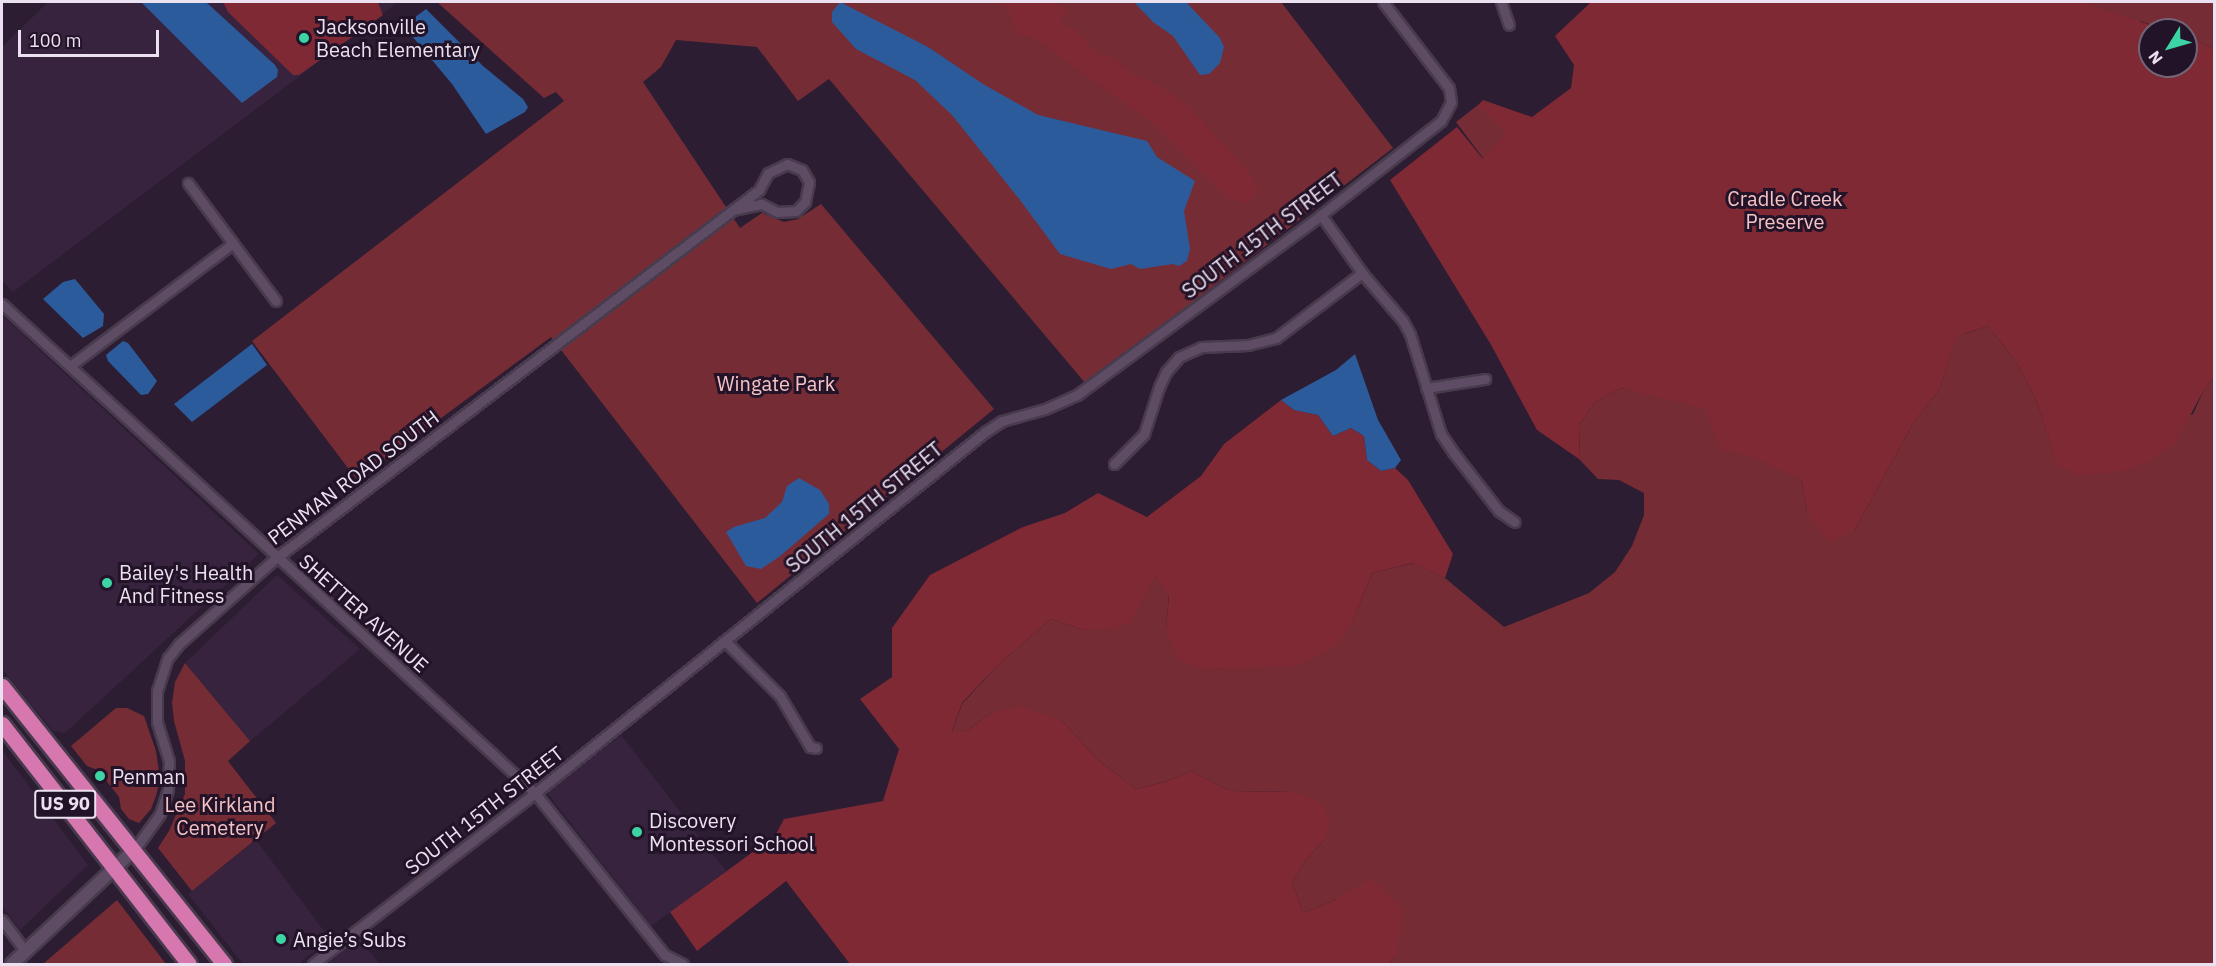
<!DOCTYPE html>
<meta charset="utf-8">
<style>
body{margin:0}
#map{position:relative;width:2216px;height:966px;overflow:hidden;background:#2c1d32;font-family:"IBM Plex Sans",sans-serif}
div>[style]{position:absolute}
[style*='--x']{left:calc(var(--x)*1px);top:calc(var(--y)*1px);width:calc(var(--w)*1px);rotate:calc(var(--a)*1deg)}
.built>*{inset:0;background:#37233e}
.green>*{inset:0;background:#762c34}
.forest>*{inset:0;background:#7e2933}
.water>*{inset:0;background:#2c5b9c}
.roads{filter:drop-shadow(2px 0 #483b4d) drop-shadow(-2px 0 #483b4d) drop-shadow(0 2px #483b4d) drop-shadow(0 -2px #483b4d)}
.minor>*{height:9px;margin:-4.5px;padding:0 4.5px;transform-origin:4.5px;border-radius:4.5px;background:#5d4c64}
.tertiary>*{height:12px;margin:-6px;padding:0 6px;transform-origin:6px;border-radius:6px;background:#5d4c64}
.trunk>*{height:15px;margin:-7.5px;padding:0 7.5px;transform-origin:7.5px;border-radius:7.5px;background:#d677af}
.dots>*{width:16px;height:16px;translate:-50% -50%;box-sizing:border-box;border:3px solid #231328;border-radius:50%}
span{translate:-50% -50%;white-space:nowrap;text-align:center;line-height:1.15;-webkit-text-stroke:6px #231328;paint-order:stroke}
.shield-label span{padding:2px 4px;background:#231328;border:2px solid;border-radius:4px;-webkit-text-stroke-width:0}
.shield-label{font-size:18px;color:#ece1f0;font-weight:700}
.poi-label{font-size:20px;color:#ece1f0}
.left{translate:0 -50%;text-align:left}
.park-label{font-size:20px;color:#f6c3c4}
.street-label{font-size:20px;color:#ece1f0}
.frame{position:absolute;inset:0;border:3px solid #ece1f0;pointer-events:none}
.north{position:absolute;left:2138px;top:18px;width:60px;height:60px;box-sizing:border-box;background:#231328;border:2px solid #736578;border-radius:50%;rotate:233deg;font-size:16px;font-weight:700;line-height:24px;text-align:center;color:#ece1f0}
.north::after{content:'';display:block;margin:auto;width:21px;height:27px;background:#3cd4a4;clip-path:polygon(50% 0,100% 100%,50% 72%,0 100%)}
.scale{position:absolute;left:18px;top:30px;width:141px;height:27px;box-sizing:border-box;border:3px solid #ece1f0;border-top:0;padding-left:8px;font-size:18px;line-height:21px;white-space:nowrap;color:#ece1f0;-webkit-text-stroke:4px #231328;paint-order:stroke}
</style>
<div id="map">
<div class="built">
<i style="clip-path:polygon(48px 2px,398px 2px,13px 292px,2px 281px,2px 47px)"></i>
<i style="clip-path:polygon(2px 315px,259px 554px,65px 733px,53px 731px,2px 669px)"></i>
<i style="clip-path:polygon(277px 575px,360px 649px,250px 741px,185px 663px)"></i>
<i style="clip-path:polygon(621px 735px,726px 871px,651px 926px,547px 793px)"></i>
<i style="clip-path:polygon(2px 750px,88px 865px,20px 930px,2px 906px)"></i>
<i style="clip-path:polygon(256px 840px,330px 939px,298px 964px,243px 964px,188px 894px)"></i>
<i style="clip-path:polygon(359px 938px,380px 964px,327px 964px)"></i>
</div>
<div class="green">
<i style="clip-path:polygon(437px 2px,1281px 2px,1393px 148px,1086px 384px,829px 79px,798px 101px,757px 47px,676px 40px,661px 67px,643px 82px,740px 228px,762px 213px,784px 222px,798px 219px,821px 204px,994px 409px,757px 603px,551px 337px,357px 480px,252px 341px,564px 101px,556px 92px,544px 98px)"></i>
<i style="clip-path:polygon(evenodd,1598px 2px,2214px 2px,2214px 49px,2186px 36px,2186px 30px,2167px 30px,2140px 21px,2150px 66px,1964px 334px,1988px 326px,2017px 363px,2037px 402px,2057px 463px,2193px 414px,2204px 390px,2214px 377px,2214px 964px,1389px 964px,1396px 956px,1337px 899px,1303px 913px,1292px 882px,1305px 861px,1324px 840px,1294px 792px,1231px 791px,1191px 771px,1168px 781px,1136px 789px,1097px 759px,1063px 722px,991px 713px,965px 732px,952px 732px,962px 704px,999px 664px,1051px 619px,1084px 630px,1143px 596px,1155px 577px,1169px 594px,1166px 629px,1210px 669px,1239px 667px,1353px 621px,1372px 573px,1414px 563px,1445px 578px,1504px 627px,1589px 593px,1615px 572px,1632px 546px,1644px 515px,1644px 493px,1619px 480px,1598px 479px,1579px 459px,1580px 424px,1595px 402px,1621px 388px,1661px 396px,1456px 122px,1478px 105px,1538px 125px,1581px 95px,1598px 2px,1955px 341px,1939px 390px,1914px 422px,1854px 531px,1807px 512px,1801px 479px,1955px 341px)"></i>
<i style="clip-path:polygon(185px 663px,250px 741px,228px 761px,276px 823px,192px 891px,158px 848px,169px 831px,185px 794px,185px 761px,174px 721px,172px 703px,175px 682px)"></i>
<i style="clip-path:polygon(116px 708px,127px 708px,144px 716px,156px 751px,160px 779px,156px 796px,151px 809px,139px 823px,129px 819px,121px 809px,119px 797px,98px 770px,87px 766px,71px 746px)"></i>
<i style="clip-path:polygon(117px 900px,166px 964px,43px 964px)"></i>
</div>
<div class="forest">
<i style="clip-path:polygon(223px 2px,378px 2px,383px 15px,299px 75px,293px 75px,228px 12px)"></i>
<i style="clip-path:polygon(998px 2px,1048px 2px,1065px 7px,1068px 12px,1063px 16px,1061px 23px,1075px 30px,1095px 52px,1113px 58px,1133px 74px,1160px 86px,1190px 108px,1248px 171px,1259px 190px,1246px 203px,1229px 199px,1155px 125px,1033px 37px,1018px 35px,1009px 10px)"></i>
<i style="clip-path:polygon(1591px 2px,2089px 2px,2096px 8px,2167px 30px,2150px 30px,2150px 66px,2186px 66px,2186px 36px,2214px 49px,2214px 377px,2204px 390px,2174px 445px,2151px 460px,2127px 470px,2107px 473px,2078px 475px,2057px 464px,2037px 402px,2017px 363px,1988px 326px,1957px 336px,1939px 390px,1914px 422px,1854px 531px,1828px 542px,1807px 512px,1801px 479px,1750px 456px,1721px 449px,1704px 408px,1621px 388px,1595px 402px,1580px 424px,1579px 459px,1537px 430px,1490px 343px,1390px 180px,1457px 127px,1483px 159px,1506px 133px,1478px 105px,1483px 100px,1532px 117px,1571px 88px,1574px 65px,1555px 36px)"></i>
<i style="clip-path:polygon(1281px 400px,1294px 410px,1318px 415px,1333px 436px,1351px 428px,1364px 436px,1367px 460px,1381px 471px,1395px 468px,1408px 480px,1453px 554px,1445px 578px,1413px 563px,1372px 573px,1353px 621px,1334px 648px,1296px 666px,1210px 669px,1179px 661px,1166px 629px,1169px 595px,1155px 577px,1130px 623px,1113px 628px,1084px 630px,1051px 619px,999px 664px,962px 703px,952px 731px,965px 732px,991px 713px,1022px 706px,1063px 722px,1097px 759px,1136px 789px,1168px 781px,1191px 771px,1231px 791px,1294px 792px,1322px 804px,1331px 823px,1324px 840px,1305px 861px,1292px 882px,1303px 913px,1337px 899px,1371px 878px,1403px 909px,1396px 956px,1389px 964px,850px 964px,786px 881px,697px 951px,670px 912px,775px 836px,784px 819px,883px 801px,899px 749px,860px 699px,892px 677px,892px 628px,930px 575px,1023px 527px,1065px 513px,1098px 493px,1147px 517px,1201px 476px,1224px 444px)"></i>
</div>
<div class="water">
<i style="clip-path:polygon(141px 2px,206px 2px,275px 65px,278px 70px,277px 77px,242px 103px)"></i>
<i style="clip-path:polygon(840px 2px,928px 47px,983px 84px,1038px 115px,1147px 141px,1157px 157px,1195px 181px,1184px 211px,1190px 249px,1187px 261px,1179px 266px,1173px 264px,1140px 269px,1131px 264px,1111px 269px,1060px 254px,1020px 200px,952px 115px,915px 80px,856px 49px,832px 22px,832px 12px)"></i>
<i style="clip-path:polygon(1134px 2px,1186px 2px,1220px 38px,1224px 47px,1220px 63px,1209px 74px,1200px 75px,1173px 36px,1153px 22px)"></i>
<i style="clip-path:polygon(426px 9px,483px 66px,523px 99px,528px 107px,525px 112px,486px 134px,452px 84px,407px 30px,406px 24px)"></i>
<i style="clip-path:polygon(75px 279px,104px 314px,103px 326px,83px 338px,43px 299px,63px 282px)"></i>
<i style="clip-path:polygon(123px 341px,128px 343px,157px 381px,148px 394px,141px 395px,108px 361px,106px 355px)"></i>
<i style="clip-path:polygon(252px 344px,267px 365px,192px 422px,174px 404px)"></i>
<i style="clip-path:polygon(1355px 354px,1378px 420px,1401px 460px,1395px 468px,1381px 471px,1367px 460px,1364px 436px,1351px 428px,1333px 436px,1318px 415px,1294px 410px,1281px 400px,1336px 370px)"></i>
<i style="clip-path:polygon(799px 478px,820px 490px,829px 504px,829px 514px,779px 557px,761px 569px,746px 566px,726px 532px,734px 527px,765px 518px,782px 502px,787px 486px)"></i>
</div>
<div class="roads">
<div class="minor">
<i style="--x:1501;--y:2;--w:24;--a:71"></i>
<i style="--x:188;--y:183;--w:147;--a:53.3"></i>
<i style="--x:1321;--y:215;--w:71;--a:54.7"></i>
<i style="--x:1362;--y:273;--w:63;--a:49.5"></i>
<i style="--x:1403;--y:321;--w:15;--a:62"></i>
<i style="--x:1410;--y:334;--w:105;--a:72.8"></i>
<i style="--x:1441;--y:434;--w:22;--a:56"></i>
<i style="--x:1453;--y:452;--w:75;--a:52.1"></i>
<i style="--x:1499;--y:511;--w:19;--a:35"></i>
<i style="--x:2;--y:304;--w:723;--a:42.53"></i>
<i style="--x:535;--y:793;--w:208;--a:51.3"></i>
<i style="--x:665;--y:955;--w:20;--a:27"></i>
<i style="--x:70;--y:366;--w:204;--a:-37"></i>
<i style="--x:1426;--y:388;--w:60;--a:-8.7"></i>
<i style="--x:1114;--y:464;--w:42;--a:-45"></i>
<i style="--x:1144;--y:434;--w:49;--a:-72.3"></i>
<i style="--x:1159;--y:387;--w:17;--a:-65"></i>
<i style="--x:1166;--y:372;--w:20;--a:-49"></i>
<i style="--x:1179;--y:357;--w:24;--a:-24"></i>
<i style="--x:1201;--y:347;--w:47;--a:-2.4"></i>
<i style="--x:1248;--y:345;--w:29;--a:-14"></i>
<i style="--x:1276;--y:338;--w:108;--a:-37.1"></i>
<i style="--x:726;--y:642;--w:76;--a:45"></i>
<i style="--x:780;--y:696;--w:59;--a:59.5"></i>
<i style="--x:810;--y:747;--w:6;--a:9"></i>
<i style="--x:134;--y:850;--w:44;--a:-54.2"></i>
<i style="--x:160;--y:814;--w:25;--a:-72"></i>
<i style="--x:168;--y:790;--w:29;--a:-88"></i>
<i style="--x:169;--y:761;--w:41;--a:-107.1"></i>
<i style="--x:157;--y:722;--w:31;--a:-90"></i>
<i style="--x:157;--y:691;--w:35;--a:-72"></i>
<i style="--x:168;--y:658;--w:18;--a:-52"></i>
<i style="--x:179;--y:644;--w:130;--a:-41.6"></i>
<i style="--x:276;--y:558;--w:607;--a:-37.3"></i>
<i style="--x:759;--y:190;--w:19;--a:-62"></i>
<i style="--x:768;--y:173;--w:21;--a:-25"></i>
<i style="--x:787;--y:164;--w:16;--a:22"></i>
<i style="--x:802;--y:170;--w:14;--a:60"></i>
<i style="--x:809;--y:182;--w:20;--a:101"></i>
<i style="--x:805;--y:202;--w:13;--a:135"></i>
<i style="--x:796;--y:211;--w:19;--a:177"></i>
<i style="--x:777;--y:212;--w:18;--a:-153"></i>
<i style="--x:761;--y:204;--w:29;--a:168"></i>
<i style="--x:2;--y:920;--w:40;--a:53"></i>
<i style="--x:313;--y:964;--w:280;--a:-37.6"></i>
<i style="--x:535;--y:793;--w:577;--a:-38.74"></i>
<i style="--x:985;--y:432;--w:20;--a:-33"></i>
<i style="--x:1002;--y:421;--w:45;--a:-15.6"></i>
<i style="--x:1045;--y:409;--w:35;--a:-24"></i>
<i style="--x:1077;--y:395;--w:303;--a:-36.4"></i>
<i style="--x:1321;--y:215;--w:152;--a:-38.1"></i>
<i style="--x:1441;--y:121;--w:21;--a:-62"></i>
<i style="--x:1451;--y:102;--w:14;--a:-98"></i>
<i style="--x:1449;--y:88;--w:108;--a:-127.5"></i>
</div>
<div class="tertiary">
<i style="--x:12;--y:964;--w:167;--a:-43.1"></i>
</div>
<div class="trunk">
<i style="--x:2;--y:686;--w:356;--a:51.4"></i>
<i style="--x:2;--y:724;--w:304;--a:52.1"></i>
</div>
</div>
<div class="dots">
<i style="left:304px;top:38px;background:#3cd4a4"></i>
<i style="left:107px;top:583px;background:#3cd4a4"></i>
<i style="left:100px;top:776px;background:#3cd4a4"></i>
<i style="left:637px;top:832px;background:#3cd4a4"></i>
<i style="left:281px;top:939px;background:#3cd4a4"></i>
</div>
<div class="shield-label">
<span style="left:65px;top:804px">US 90</span>
</div>
<div class="poi-label">
<span class="left" style="left:316px;top:38px">Jacksonville<br>Beach Elementary</span>
<span class="left" style="left:119px;top:584px">Bailey's Health<br>And Fitness</span>
<span class="left" style="left:112px;top:776px">Penman</span>
<span class="left" style="left:649px;top:832px">Discovery<br>Montessori School</span>
<span class="left" style="left:293px;top:939px">Angie’s Subs</span>
</div>
<div class="park-label">
<span style="left:1785px;top:210px">Cradle Creek<br>Preserve</span>
<span style="left:776px;top:383px">Wingate Park</span>
<span style="left:220px;top:816px">Lee Kirkland<br>Cemetery</span>
</div>
<div class="street-label">
<span style="left:1262px;top:235px;rotate:-37deg">SOUTH 15TH STREET</span>
<span style="left:353px;top:477px;rotate:-37deg">PENMAN ROAD SOUTH</span>
<span style="left:864px;top:507px;rotate:-39deg">SOUTH 15TH STREET</span>
<span style="left:364px;top:613px;rotate:42deg">SHETTER AVENUE</span>
<span style="left:484px;top:810px;rotate:-38deg">SOUTH 15TH STREET</span>
</div>
<div class="frame"></div>
<div class="north">N</div>
<div class="scale">100 m</div>
</div>
